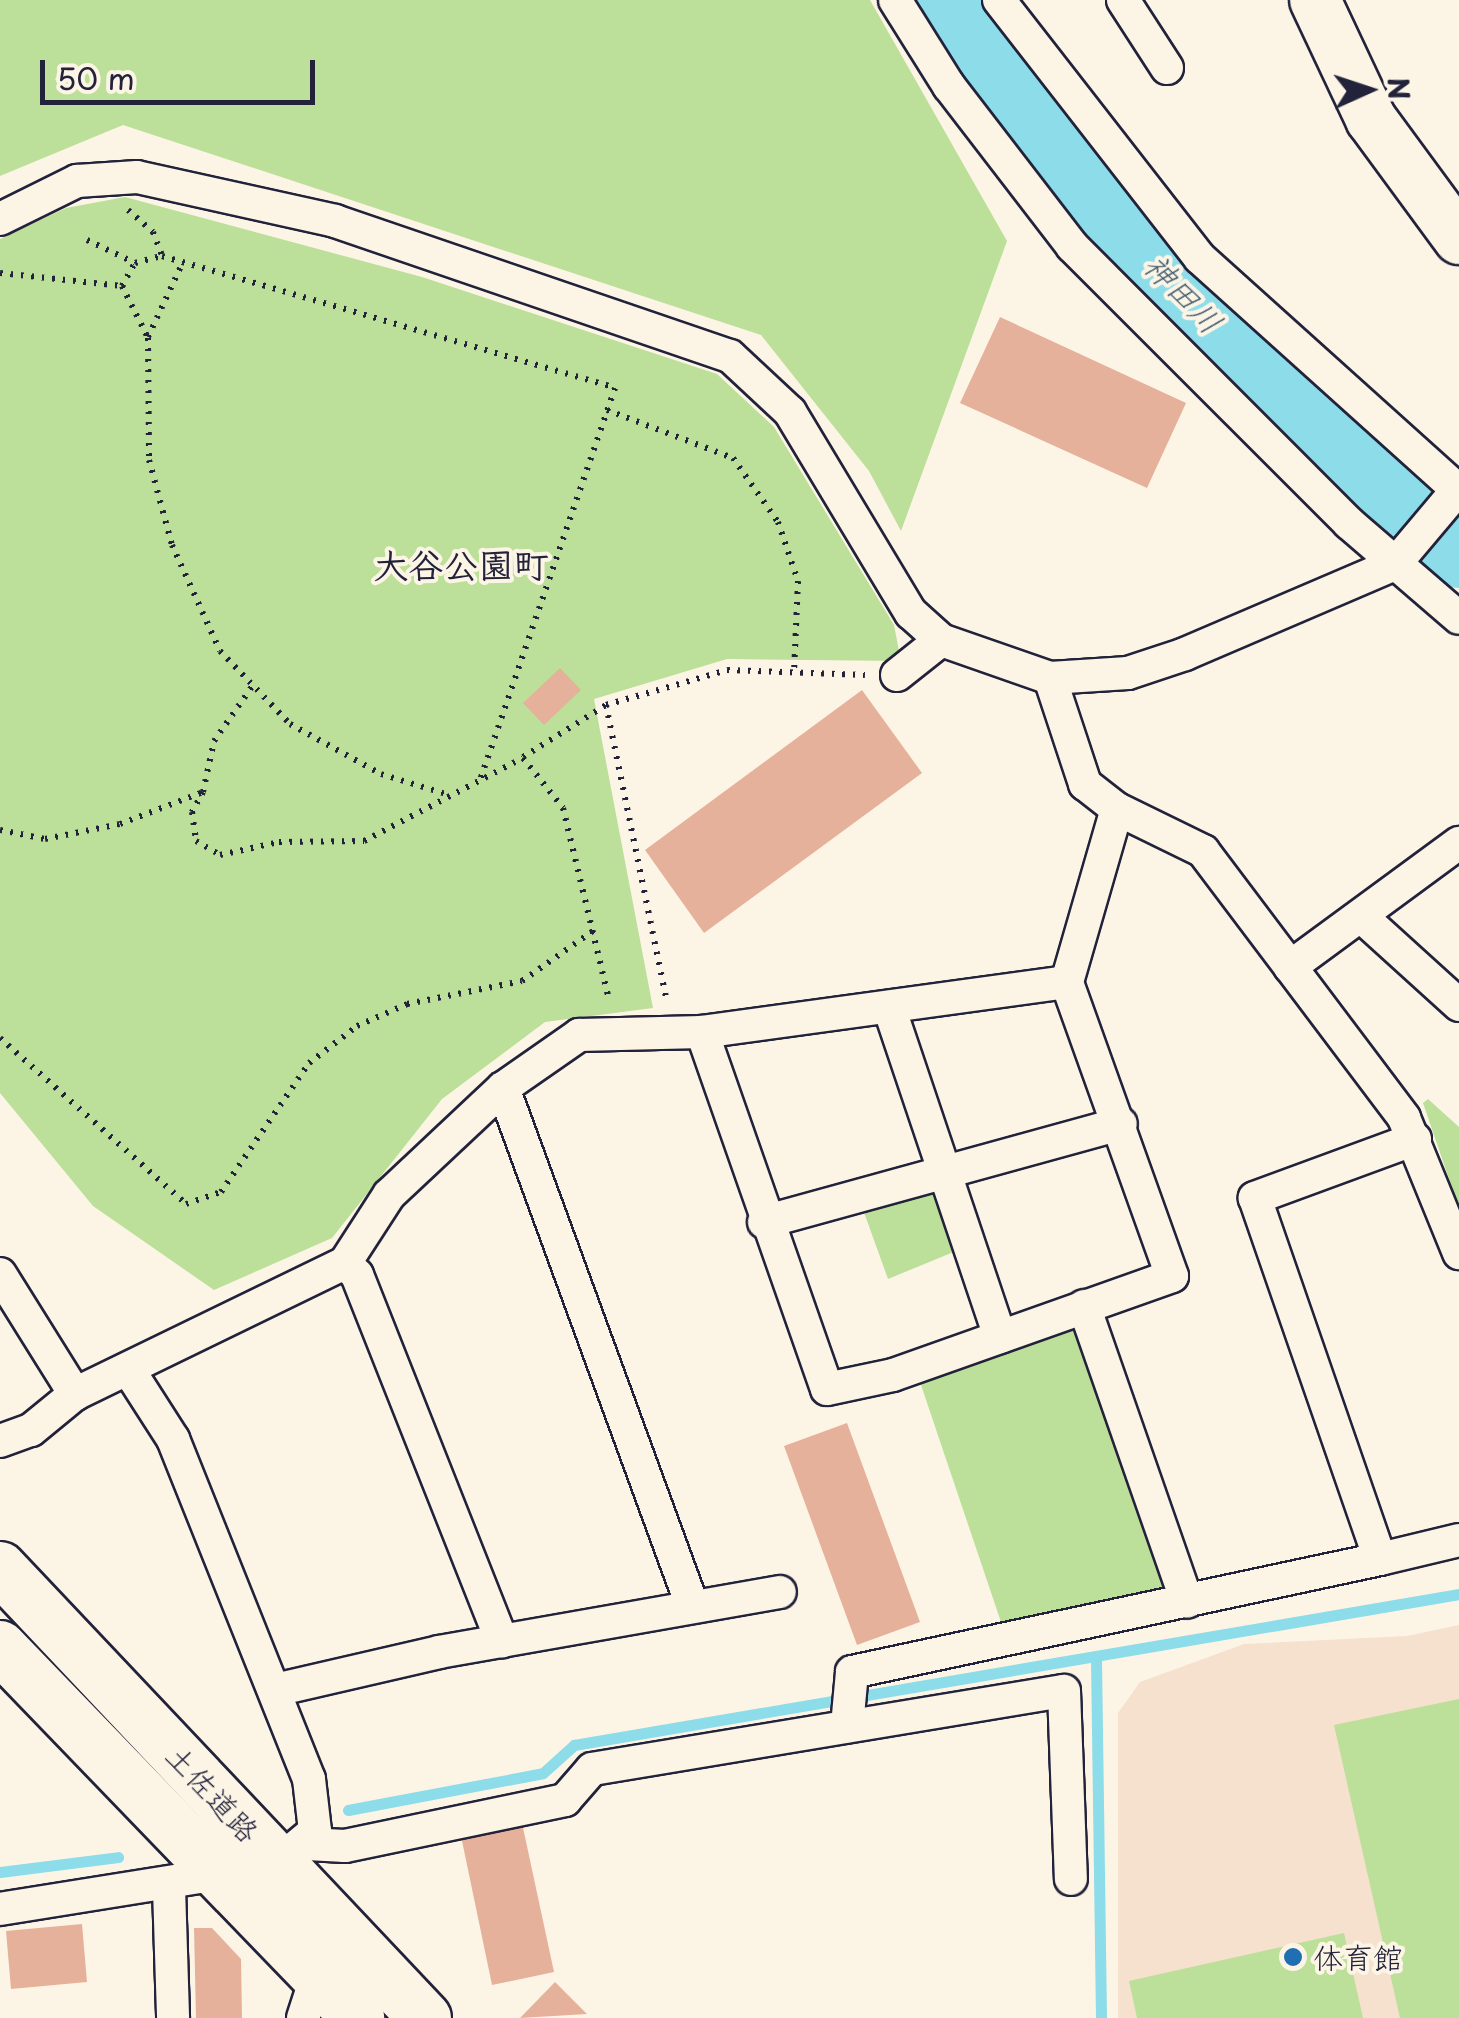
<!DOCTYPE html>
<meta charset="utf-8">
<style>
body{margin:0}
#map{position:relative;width:1459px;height:2018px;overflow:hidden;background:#fcf5e5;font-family:"Playpen Sans","Klee One",sans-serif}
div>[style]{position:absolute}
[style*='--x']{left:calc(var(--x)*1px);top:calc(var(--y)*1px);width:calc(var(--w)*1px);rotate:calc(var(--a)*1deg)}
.built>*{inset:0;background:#f5e1ce}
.green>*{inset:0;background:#bcdf99}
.stream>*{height:11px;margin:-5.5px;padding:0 5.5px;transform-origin:5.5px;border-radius:5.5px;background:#8cdce9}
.river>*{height:65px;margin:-32.5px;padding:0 32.5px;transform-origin:32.5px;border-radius:32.5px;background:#8cdce9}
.building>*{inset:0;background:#e6b19a}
.path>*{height:6px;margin-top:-3px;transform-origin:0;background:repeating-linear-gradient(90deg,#22223b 0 2.5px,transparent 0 10.5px)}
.roads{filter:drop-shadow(2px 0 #22223b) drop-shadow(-2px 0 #22223b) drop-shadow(0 2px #22223b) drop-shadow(0 -2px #22223b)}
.minor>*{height:32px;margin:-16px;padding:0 16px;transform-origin:16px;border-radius:16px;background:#fcf5e5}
.primary>*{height:50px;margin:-25px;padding:0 25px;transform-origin:25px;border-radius:25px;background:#fcf5e5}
.trunk>*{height:52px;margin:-26px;padding:0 26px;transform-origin:26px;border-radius:26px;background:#fcf5e5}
.dots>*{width:28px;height:28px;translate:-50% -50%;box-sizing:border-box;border:5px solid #fcf5e5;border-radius:50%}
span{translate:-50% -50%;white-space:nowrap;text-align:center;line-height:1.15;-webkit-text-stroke:8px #fcf5e5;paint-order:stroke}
.street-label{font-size:30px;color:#22223b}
.poi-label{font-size:30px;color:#22223b}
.left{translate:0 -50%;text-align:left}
.water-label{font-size:32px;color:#425a6f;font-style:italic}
.quarter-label{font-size:35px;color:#22223b;font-weight:700}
.north{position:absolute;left:1319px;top:40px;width:100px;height:100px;-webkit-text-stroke:8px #fcf5e5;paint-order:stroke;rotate:87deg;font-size:28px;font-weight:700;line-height:40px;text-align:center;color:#22223b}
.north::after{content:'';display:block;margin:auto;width:35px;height:45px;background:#22223b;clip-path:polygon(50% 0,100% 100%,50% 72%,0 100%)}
.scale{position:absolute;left:40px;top:60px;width:275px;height:45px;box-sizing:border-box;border:5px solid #22223b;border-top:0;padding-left:12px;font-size:30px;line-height:35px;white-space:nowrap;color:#22223b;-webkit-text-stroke:8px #fcf5e5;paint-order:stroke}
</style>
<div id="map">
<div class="built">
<i style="clip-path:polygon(1459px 1625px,1459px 2018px,1118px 2018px,1118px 1713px,1140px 1682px,1244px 1644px,1407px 1636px)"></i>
</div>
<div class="green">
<i style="clip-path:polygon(0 0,870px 0,1007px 241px,901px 531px,869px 471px,761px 335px,123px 125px,0 176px)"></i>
<i style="clip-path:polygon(125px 197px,422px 277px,717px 374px,774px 427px,894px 625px,901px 661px,727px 659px,594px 699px,653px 1008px,545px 1022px,442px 1099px,332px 1238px,214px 1290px,93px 1206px,0 1093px,0 239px,66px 208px)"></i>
<i style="clip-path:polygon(1428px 1099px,1459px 1127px,1459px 1208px,1423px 1103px)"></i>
<i style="clip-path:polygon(934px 1184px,956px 1251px,888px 1279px,861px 1204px)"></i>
<i style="clip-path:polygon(1062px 1326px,1079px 1333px,1170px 1588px,1002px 1625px,920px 1382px)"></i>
<i style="clip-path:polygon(1459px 1699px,1459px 2018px,1400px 2018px,1334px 1725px)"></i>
<i style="clip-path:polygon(1344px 1933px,1363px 2018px,1137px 2018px,1129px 1981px)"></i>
</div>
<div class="stream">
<i style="--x:1096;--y:1659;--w:359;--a:89.2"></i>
<i style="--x:348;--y:1810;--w:198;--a:-10.7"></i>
<i style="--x:543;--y:1773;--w:42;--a:-42.1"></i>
<i style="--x:574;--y:1745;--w:898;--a:-9.68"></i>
<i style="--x:0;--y:1872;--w:119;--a:-7.2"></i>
</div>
<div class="river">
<i style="--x:942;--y:0;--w:227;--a:53.2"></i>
<i style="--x:1078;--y:182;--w:313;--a:46.3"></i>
<i style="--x:1294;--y:408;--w:221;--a:41.7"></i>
</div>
<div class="building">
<i style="clip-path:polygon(1000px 317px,1186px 403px,1147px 488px,960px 403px)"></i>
<i style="clip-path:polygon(560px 668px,581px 690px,544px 725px,523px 703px)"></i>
<i style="clip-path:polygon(862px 690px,922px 773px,704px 933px,645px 850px)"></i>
<i style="clip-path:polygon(847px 1423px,920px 1622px,857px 1645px,784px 1446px)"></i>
<i style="clip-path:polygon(522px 1823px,554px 1972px,492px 1985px,461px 1836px)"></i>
<i style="clip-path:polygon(82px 1924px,87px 1982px,11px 1989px,6px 1931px)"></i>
<i style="clip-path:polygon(194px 1928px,212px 1928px,241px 1959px,242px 2018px,196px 2018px)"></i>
<i style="clip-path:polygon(555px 1982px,587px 2014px,520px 2018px)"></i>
</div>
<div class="path">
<i style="--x:128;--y:210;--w:33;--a:41"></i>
<i style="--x:153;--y:232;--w:26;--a:69"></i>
<i style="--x:87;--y:240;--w:53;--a:25.6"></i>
<i style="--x:0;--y:273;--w:123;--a:6.1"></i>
<i style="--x:122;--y:286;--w:58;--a:63.4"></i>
<i style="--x:148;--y:338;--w:122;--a:89.5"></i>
<i style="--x:149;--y:460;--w:88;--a:74.9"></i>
<i style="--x:172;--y:545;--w:116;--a:65.6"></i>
<i style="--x:220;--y:651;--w:101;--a:46.2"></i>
<i style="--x:290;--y:724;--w:104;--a:28.8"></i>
<i style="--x:381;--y:774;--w:68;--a:17.1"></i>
<i style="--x:122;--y:286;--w:26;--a:-61"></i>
<i style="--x:135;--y:263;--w:28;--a:-15"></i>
<i style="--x:162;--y:256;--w:472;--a:16.2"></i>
<i style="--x:615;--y:388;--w:419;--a:109"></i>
<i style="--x:148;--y:337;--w:81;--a:-65"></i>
<i style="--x:607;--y:410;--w:135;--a:20.9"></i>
<i style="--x:733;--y:458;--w:78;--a:54.9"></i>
<i style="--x:778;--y:522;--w:62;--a:71.3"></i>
<i style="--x:798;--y:581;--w:92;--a:92.5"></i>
<i style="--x:606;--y:705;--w:303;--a:78.4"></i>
<i style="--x:523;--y:757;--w:98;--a:-32.1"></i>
<i style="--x:606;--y:705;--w:126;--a:-16.1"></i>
<i style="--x:727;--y:670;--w:138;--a:2.1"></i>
<i style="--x:203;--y:792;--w:52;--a:-77.8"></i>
<i style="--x:214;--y:741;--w:68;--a:-55.1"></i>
<i style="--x:0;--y:830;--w:46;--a:11.3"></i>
<i style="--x:45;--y:839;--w:76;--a:-11.3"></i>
<i style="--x:120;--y:824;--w:89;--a:-21.1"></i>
<i style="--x:203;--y:792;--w:23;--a:119"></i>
<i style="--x:192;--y:812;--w:29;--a:82"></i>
<i style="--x:196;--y:841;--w:28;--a:30"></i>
<i style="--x:220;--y:855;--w:60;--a:-12.4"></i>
<i style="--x:279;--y:842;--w:85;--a:-0.7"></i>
<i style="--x:364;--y:841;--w:179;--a:-27.6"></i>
<i style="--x:523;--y:758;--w:64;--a:51.3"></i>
<i style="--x:563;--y:808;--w:197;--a:76.5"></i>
<i style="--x:0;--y:1038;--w:249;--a:41.7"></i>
<i style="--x:186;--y:1204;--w:37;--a:-19"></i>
<i style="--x:221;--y:1192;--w:156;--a:-55.7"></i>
<i style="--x:309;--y:1063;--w:61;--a:-37.6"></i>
<i style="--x:357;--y:1026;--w:55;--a:-23.7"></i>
<i style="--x:407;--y:1004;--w:117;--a:-11.3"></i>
<i style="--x:522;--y:981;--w:87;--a:-35.2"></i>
</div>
<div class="roads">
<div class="minor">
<i style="--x:895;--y:0;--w:102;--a:57.9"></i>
<i style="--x:949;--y:86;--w:202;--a:52.4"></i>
<i style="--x:1072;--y:246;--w:392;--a:45"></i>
<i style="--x:1349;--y:523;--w:145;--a:40.8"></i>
<i style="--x:999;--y:0;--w:327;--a:52.1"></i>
<i style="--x:1200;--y:258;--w:348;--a:42"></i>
<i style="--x:1123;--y:0;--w:81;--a:57.1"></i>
<i style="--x:0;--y:219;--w:86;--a:-26.3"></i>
<i style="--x:77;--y:181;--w:60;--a:-3.8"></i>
<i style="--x:137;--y:177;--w:203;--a:12.5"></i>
<i style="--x:335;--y:221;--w:417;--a:18.9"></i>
<i style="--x:730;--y:356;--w:82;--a:43"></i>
<i style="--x:790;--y:412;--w:235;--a:59"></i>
<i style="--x:911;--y:613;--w:40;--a:42"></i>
<i style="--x:941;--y:640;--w:115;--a:19.2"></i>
<i style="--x:1050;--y:678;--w:78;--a:-3.7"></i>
<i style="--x:1128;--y:673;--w:60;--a:-18.4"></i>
<i style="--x:1185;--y:654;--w:228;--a:-23.2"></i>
<i style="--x:1395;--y:564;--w:99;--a:-49.9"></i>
<i style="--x:897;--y:675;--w:56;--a:-38.5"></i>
<i style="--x:1050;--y:678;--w:112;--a:71.7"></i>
<i style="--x:1085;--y:784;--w:41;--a:38"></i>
<i style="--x:1117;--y:809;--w:96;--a:26"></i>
<i style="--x:1203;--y:851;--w:334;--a:53"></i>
<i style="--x:1404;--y:1118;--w:146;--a:67.8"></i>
<i style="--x:1362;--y:917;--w:131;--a:42.2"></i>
<i style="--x:1290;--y:967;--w:210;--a:-36.3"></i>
<i style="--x:889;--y:1007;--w:348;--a:71.4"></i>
<i style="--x:702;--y:1032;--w:378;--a:70.7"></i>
<i style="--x:827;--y:1389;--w:67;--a:-12"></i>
<i style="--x:893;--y:1375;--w:296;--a:-19.5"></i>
<i style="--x:1172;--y:1276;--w:312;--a:-109.7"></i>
<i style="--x:1067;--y:982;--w:180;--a:-73.9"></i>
<i style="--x:503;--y:1088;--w:550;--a:69.92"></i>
<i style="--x:1415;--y:1139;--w:171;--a:159.8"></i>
<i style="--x:1255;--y:1198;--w:382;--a:70.9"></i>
<i style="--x:1380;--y:1559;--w:81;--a:-13.5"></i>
<i style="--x:764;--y:1222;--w:370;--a:-15.4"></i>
<i style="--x:345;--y:1263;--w:17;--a:45"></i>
<i style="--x:357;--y:1275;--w:394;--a:68.4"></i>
<i style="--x:0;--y:1274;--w:142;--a:58"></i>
<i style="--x:1084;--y:1306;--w:313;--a:70.8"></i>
<i style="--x:130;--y:1372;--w:80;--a:57.3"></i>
<i style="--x:173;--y:1439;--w:366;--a:68.2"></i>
<i style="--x:309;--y:1779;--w:52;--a:83.4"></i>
<i style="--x:315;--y:1831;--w:30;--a:140"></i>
<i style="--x:0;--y:1441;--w:33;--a:-20"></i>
<i style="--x:31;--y:1430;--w:57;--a:-39.3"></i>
<i style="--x:75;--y:1394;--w:300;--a:-25.9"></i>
<i style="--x:345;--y:1263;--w:81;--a:-57.1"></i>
<i style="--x:389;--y:1195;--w:156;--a:-43.2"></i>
<i style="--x:503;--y:1088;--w:93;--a:-34.9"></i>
<i style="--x:579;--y:1035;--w:123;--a:-1.4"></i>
<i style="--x:702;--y:1032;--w:368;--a:-7.8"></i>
<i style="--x:275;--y:1690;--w:168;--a:-13"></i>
<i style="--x:439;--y:1652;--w:346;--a:-10"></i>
<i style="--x:847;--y:1726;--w:54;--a:-84.7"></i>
<i style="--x:852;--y:1672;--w:540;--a:-12.08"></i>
<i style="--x:307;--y:1844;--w:38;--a:3"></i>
<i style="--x:345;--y:1846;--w:225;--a:-11.8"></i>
<i style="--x:565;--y:1800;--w:41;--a:-48.9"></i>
<i style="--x:592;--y:1769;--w:478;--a:-9.4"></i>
<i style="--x:1064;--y:1691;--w:188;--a:87.9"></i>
<i style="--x:169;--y:1888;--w:130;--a:88.2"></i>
<i style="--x:0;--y:1909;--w:235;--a:-9.1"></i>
<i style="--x:303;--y:2018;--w:45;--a:-72"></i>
</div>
<div class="primary">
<i style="--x:1315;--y:0;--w:132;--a:64.8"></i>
<i style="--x:1371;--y:119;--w:149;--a:53.7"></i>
</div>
<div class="trunk">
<i style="--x:0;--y:1568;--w:619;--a:46.64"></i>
<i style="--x:0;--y:1647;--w:516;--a:46.02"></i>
</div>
</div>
<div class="dots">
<i style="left:1293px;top:1957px;background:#1f6fb2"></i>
</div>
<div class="street-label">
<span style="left:213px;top:1793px;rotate:47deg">土佐道路</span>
</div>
<div class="poi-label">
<span class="left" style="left:1313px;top:1957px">体育館</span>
</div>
<div class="water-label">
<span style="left:1184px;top:293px;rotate:46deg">神田川</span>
</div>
<div class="quarter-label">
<span style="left:461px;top:564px">大谷公園町</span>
</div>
<div class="north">N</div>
<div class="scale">50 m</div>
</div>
